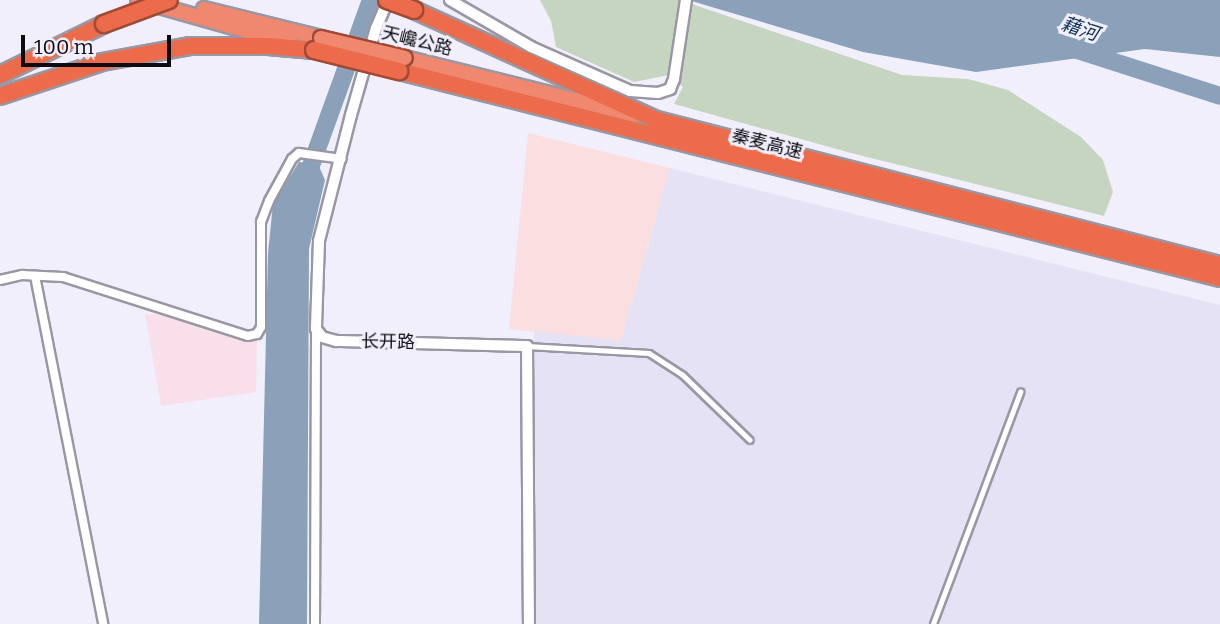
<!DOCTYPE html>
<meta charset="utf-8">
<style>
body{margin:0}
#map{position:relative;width:1220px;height:624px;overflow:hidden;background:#f1effc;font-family:Bitter,"Noto Sans SC",serif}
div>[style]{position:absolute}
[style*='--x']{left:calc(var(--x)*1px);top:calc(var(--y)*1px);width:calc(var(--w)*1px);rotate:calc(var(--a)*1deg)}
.commercial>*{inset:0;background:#fbdfe0}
.built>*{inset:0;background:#e5e2f6}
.education>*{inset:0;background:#f8dfea}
.green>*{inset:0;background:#c6d5c0}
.water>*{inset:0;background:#8ba0b9}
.river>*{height:18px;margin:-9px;padding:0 9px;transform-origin:9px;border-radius:9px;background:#8ba0b9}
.roads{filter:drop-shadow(2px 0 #9997a3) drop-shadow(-2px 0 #9997a3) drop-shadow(0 2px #9997a3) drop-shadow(0 -2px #9997a3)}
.service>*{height:4.5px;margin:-2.25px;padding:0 2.25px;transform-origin:2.25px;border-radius:2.25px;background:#fff}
.minor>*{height:8px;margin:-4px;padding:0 4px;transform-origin:4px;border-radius:4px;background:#fff}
.tertiary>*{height:10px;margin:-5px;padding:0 5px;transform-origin:5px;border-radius:5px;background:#fff}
.trunk>*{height:14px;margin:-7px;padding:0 7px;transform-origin:7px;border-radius:7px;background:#f0886f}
.motorway>*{height:16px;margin:-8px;padding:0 8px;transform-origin:8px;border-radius:8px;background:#ec6b4b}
.bridges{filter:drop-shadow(2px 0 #9e4a36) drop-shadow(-2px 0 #9e4a36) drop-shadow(0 2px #9e4a36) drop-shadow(0 -2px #9e4a36)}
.trunk-bridge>*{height:14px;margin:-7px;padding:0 7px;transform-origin:7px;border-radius:7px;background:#f0886f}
.motorway-bridge>*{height:16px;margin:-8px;padding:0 8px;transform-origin:8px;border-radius:8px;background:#ec6b4b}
span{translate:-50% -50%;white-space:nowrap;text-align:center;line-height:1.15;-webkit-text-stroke:6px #f1effc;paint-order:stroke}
.street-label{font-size:18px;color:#0d0c10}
.water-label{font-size:19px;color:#113356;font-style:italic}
.scale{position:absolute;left:21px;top:35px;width:150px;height:32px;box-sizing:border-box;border:4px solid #0d0c10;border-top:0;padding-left:9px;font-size:21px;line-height:24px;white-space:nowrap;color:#0d0c10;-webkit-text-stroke:5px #f1effc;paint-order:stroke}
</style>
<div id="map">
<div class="commercial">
<i style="clip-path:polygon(528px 133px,670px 168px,621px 341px,509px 329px)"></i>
</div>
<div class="built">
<i style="clip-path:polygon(670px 168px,1220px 305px,1220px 624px,531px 624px,534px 331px,621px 341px)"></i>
</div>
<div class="education">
<i style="clip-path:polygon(145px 314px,177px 316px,257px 340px,256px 392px,161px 406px)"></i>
</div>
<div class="green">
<i style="clip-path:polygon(540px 0,680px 0,902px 75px,968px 79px,1008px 90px,1081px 137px,1103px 160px,1113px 192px,1104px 216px,851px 153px,674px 104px,683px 87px,669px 75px,634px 82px,556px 47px,551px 21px)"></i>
</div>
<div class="water">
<i style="clip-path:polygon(688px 0,1220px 0,1220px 57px,1145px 49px,976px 72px,863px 52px)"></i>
<i style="clip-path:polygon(299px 162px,318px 164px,325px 180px,309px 249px,307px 624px,259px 624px,268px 253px,273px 204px)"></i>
</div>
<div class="river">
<i style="--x:1074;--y:49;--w:153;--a:17.8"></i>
<i style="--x:304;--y:185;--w:197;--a:-70.1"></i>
</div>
<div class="roads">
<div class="service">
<i style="--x:527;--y:346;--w:122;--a:3.3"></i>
<i style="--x:649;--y:353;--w:40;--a:32.9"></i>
<i style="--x:683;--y:375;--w:93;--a:44.1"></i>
<i style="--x:933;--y:624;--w:248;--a:-69.4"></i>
</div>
<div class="minor">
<i style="--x:35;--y:276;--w:355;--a:78.9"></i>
<i style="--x:0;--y:280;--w:23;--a:-13"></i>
<i style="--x:22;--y:275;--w:41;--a:2.8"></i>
<i style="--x:63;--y:277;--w:194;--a:17.7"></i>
<i style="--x:248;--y:336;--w:9;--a:-13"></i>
<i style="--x:257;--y:334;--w:8;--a:-60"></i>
<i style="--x:261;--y:327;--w:105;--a:-90"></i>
<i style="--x:261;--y:222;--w:22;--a:-69"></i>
<i style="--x:269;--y:201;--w:48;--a:-61.3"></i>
<i style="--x:292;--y:159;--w:9;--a:-41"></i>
<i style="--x:299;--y:153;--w:43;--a:7.9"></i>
<i style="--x:315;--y:624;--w:295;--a:-89.8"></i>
</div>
<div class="tertiary">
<i style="--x:388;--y:0;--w:30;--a:113"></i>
<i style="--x:376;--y:28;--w:91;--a:106"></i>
<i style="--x:351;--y:115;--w:130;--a:104.3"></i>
<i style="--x:319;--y:241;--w:88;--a:92"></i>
<i style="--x:316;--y:329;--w:10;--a:53"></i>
<i style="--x:322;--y:337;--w:15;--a:16"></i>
<i style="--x:336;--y:341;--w:191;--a:1.5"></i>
<i style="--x:527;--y:346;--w:278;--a:89.6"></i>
<i style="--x:450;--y:0;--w:94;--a:30.1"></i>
<i style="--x:531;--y:47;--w:108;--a:24"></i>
<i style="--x:630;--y:91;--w:28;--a:4"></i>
<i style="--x:658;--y:93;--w:13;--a:-18"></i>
<i style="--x:670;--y:89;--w:11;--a:-68"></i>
<i style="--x:674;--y:79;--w:80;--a:-81.4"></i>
</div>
<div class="trunk">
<i style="--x:138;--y:0;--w:158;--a:15.8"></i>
<i style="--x:204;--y:9;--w:121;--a:13.9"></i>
<i style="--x:405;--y:58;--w:237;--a:13.9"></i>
</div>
<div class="motorway">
<i style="--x:414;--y:10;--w:267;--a:24.4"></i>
<i style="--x:657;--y:120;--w:581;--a:14.44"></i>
<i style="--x:399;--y:71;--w:847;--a:14.15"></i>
<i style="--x:0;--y:75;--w:116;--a:-26.1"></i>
<i style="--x:0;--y:96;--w:108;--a:-18.4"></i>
<i style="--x:102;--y:62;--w:89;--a:-10.3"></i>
<i style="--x:190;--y:46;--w:78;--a:0"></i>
<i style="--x:268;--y:46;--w:46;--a:5"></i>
</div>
</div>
<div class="bridges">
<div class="trunk-bridge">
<i style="--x:321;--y:38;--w:86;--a:13.4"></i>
</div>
<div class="motorway-bridge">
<i style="--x:387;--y:0;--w:29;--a:20"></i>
<i style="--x:104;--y:24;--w:69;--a:-20.3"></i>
<i style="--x:314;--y:50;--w:88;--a:13.9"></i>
</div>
</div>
<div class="street-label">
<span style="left:417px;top:41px;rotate:14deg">天巉公路</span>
<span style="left:767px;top:144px;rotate:14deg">秦麦高速</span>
<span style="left:388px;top:342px;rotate:1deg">长开路</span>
</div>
<div class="water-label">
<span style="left:1080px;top:29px;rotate:18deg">藉河</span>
</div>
<div class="scale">100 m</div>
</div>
